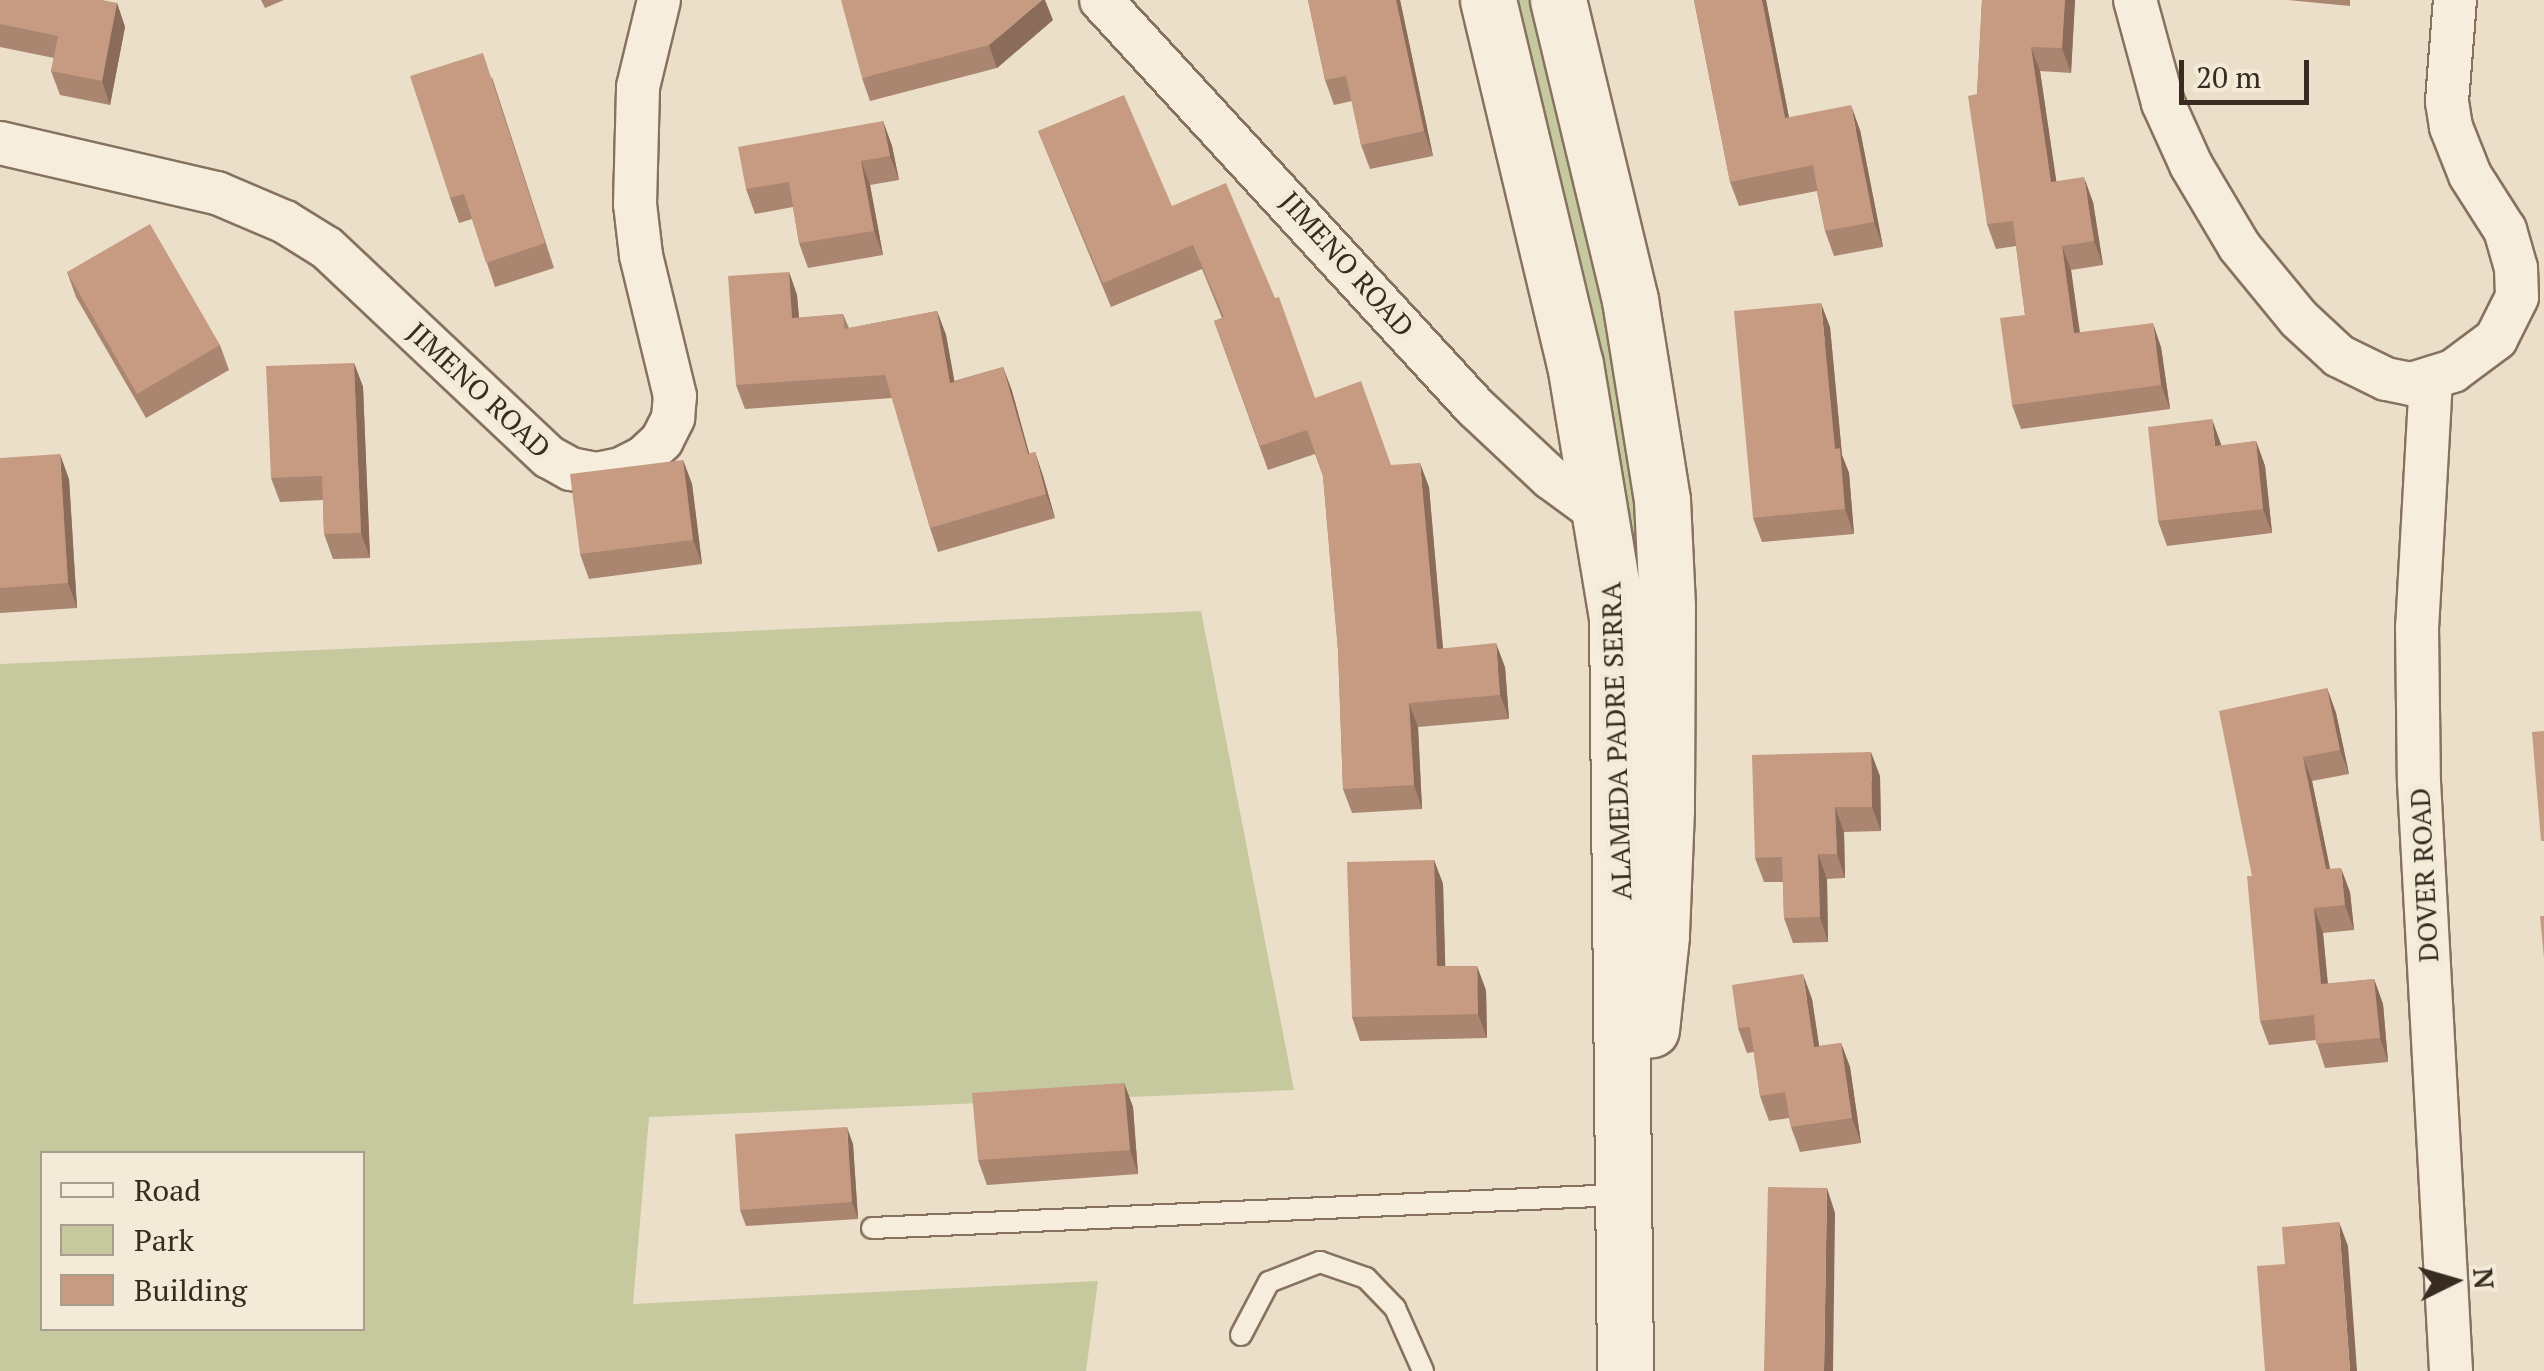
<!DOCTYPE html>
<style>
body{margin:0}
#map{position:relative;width:2544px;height:1371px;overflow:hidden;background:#ebdfc9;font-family:"PT Serif",serif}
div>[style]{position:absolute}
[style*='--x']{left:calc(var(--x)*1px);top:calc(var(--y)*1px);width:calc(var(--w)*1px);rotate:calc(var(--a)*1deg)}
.green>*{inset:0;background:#c6c99e}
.roads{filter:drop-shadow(2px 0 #86725f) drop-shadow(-2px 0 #86725f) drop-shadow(0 2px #86725f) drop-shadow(0 -2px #86725f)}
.lane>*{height:20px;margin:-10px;padding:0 10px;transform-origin:10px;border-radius:10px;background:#f6eddc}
.street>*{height:42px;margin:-21px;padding:0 21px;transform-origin:21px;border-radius:21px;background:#f6eddc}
.secondary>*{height:55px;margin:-27.5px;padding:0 27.5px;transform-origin:27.5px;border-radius:27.5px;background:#f6eddc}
.wall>*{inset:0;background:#aa8570}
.shaded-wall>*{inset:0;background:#8b6c5b}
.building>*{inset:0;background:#c69b82}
span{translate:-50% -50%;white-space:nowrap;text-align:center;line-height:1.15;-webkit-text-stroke:9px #f3ead8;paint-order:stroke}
.street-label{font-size:28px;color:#382b21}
.legend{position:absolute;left:40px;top:1151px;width:325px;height:180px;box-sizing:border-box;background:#f3ead8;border:2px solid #a89e8f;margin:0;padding:12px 18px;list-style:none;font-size:30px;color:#382b21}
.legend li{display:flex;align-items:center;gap:20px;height:50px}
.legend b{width:50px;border:2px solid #a89e8f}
.north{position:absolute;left:2404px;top:1231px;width:100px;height:100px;-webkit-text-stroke:8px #f3ead8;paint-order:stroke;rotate:85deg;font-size:28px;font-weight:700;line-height:40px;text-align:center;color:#382b21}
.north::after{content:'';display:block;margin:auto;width:35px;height:45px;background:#382b21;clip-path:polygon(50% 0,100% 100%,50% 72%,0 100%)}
.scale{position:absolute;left:2179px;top:60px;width:130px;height:45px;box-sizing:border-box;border:5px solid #382b21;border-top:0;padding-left:12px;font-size:30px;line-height:35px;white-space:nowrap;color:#382b21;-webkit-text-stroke:8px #f3ead8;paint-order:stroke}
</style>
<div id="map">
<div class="green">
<i style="clip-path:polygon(1499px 0,1547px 0,1642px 428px,1634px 917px)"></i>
<i style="clip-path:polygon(evenodd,1201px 611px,1294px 1090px,649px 1117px,633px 1304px,1098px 1281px,1086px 1371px,0 1371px,0 664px,1201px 611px,42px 1154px,362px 1154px,362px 1328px,42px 1328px,42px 1154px)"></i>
</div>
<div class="roads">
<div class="lane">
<i style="--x:872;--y:1228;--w:748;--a:-2.53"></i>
<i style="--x:1241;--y:1335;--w:60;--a:-62.2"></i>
<i style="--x:1269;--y:1282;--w:55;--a:-21.4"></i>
<i style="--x:1320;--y:1262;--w:49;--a:19.2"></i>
<i style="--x:1366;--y:1278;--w:42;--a:46"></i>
<i style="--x:1395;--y:1308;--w:69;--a:66"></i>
</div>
<div class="street">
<i style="--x:1101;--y:0;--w:553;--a:47.42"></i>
<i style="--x:1475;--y:407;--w:104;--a:43.1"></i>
<i style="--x:1551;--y:478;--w:66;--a:36.3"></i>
<i style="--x:2135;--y:0;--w:107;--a:74.8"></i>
<i style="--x:2163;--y:103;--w:68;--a:65.7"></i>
<i style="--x:2191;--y:165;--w:94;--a:59.3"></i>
<i style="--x:2239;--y:246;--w:94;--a:50.6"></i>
<i style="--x:2299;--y:319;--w:54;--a:42.8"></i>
<i style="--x:2339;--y:356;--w:52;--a:26.1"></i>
<i style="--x:2386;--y:379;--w:25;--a:11"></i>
<i style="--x:2411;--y:384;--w:44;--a:-17.2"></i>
<i style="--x:2453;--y:371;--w:54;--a:-36.7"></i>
<i style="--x:2496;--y:339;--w:47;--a:-63.4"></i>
<i style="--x:2517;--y:297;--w:29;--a:-92"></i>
<i style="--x:2516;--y:268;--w:40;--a:-106"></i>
<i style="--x:2505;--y:230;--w:65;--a:-122.5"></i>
<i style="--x:2470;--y:175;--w:52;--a:-111.6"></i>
<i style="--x:2451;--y:127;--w:26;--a:-99"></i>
<i style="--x:2447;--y:101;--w:101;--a:-85.5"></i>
<i style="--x:0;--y:143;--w:223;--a:13"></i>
<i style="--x:217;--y:193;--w:74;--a:23.1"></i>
<i style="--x:285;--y:222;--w:49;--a:31.8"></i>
<i style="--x:327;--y:248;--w:305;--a:43.3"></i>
<i style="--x:549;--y:457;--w:25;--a:29"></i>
<i style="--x:571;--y:469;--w:25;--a:11"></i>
<i style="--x:596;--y:474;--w:25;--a:-11"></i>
<i style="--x:621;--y:469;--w:25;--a:-27"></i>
<i style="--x:643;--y:458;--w:26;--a:-43"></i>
<i style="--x:662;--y:440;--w:25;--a:-63"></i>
<i style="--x:673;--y:418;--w:22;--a:-85"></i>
<i style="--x:675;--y:396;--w:145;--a:-103.6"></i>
<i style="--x:641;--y:255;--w:51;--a:-96.7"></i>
<i style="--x:635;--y:204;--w:117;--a:-88.5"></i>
<i style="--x:638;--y:87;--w:89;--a:-76.4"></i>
<i style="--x:2431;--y:379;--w:247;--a:93.2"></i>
<i style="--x:2417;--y:626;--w:156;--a:89.3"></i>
<i style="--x:2419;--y:782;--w:590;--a:86.89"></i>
</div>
<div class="secondary">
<i style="--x:1488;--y:0;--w:374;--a:76.6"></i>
<i style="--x:1575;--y:364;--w:256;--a:80.6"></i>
<i style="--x:1617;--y:617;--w:754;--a:89.39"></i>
<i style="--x:1558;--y:0;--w:309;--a:76.5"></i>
<i style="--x:1630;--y:300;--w:203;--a:80.9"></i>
<i style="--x:1662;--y:500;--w:107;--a:87.3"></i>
<i style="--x:1667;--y:607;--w:202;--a:90.3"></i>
<i style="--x:1666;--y:809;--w:127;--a:92.3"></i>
<i style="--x:1661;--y:936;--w:94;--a:96.1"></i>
</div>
</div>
<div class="wall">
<i style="clip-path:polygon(0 0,117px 3px,125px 27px,110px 105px,60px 95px,51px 71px,54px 58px,0 47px)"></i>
<i style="clip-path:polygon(261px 0,284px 0,265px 8px)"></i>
<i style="clip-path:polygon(1308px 0,1400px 0,1433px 156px,1370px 169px,1361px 145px,1352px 101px,1334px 105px,1325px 80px)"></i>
<i style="clip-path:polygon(1694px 0,1766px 0,1789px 118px,1860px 130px,1883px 247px,1834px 256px,1825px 231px,1817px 191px,1739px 206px,1730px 182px)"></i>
<i style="clip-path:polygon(1982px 0,2075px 0,2071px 73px,2040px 71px,2056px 181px,2093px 202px,2103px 265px,2071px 270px,2080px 332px,2161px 347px,2170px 409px,2021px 429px,2012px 405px,2025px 315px,2016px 246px,1996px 249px,1987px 224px,1977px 94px)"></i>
<i style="clip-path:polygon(2288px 0,2350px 0,2350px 6px)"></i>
<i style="clip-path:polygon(1053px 20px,997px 68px,870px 101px,862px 78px)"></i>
<i style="clip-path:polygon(492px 77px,554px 268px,495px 287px,472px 219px,459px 223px,450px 198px)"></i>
<i style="clip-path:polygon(883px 121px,892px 146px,899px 180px,870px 185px,883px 255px,808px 268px,799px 243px,793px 207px,755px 214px,746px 189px)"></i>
<i style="clip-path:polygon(1038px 131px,1172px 206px,1315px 398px,1391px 465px,1429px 487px,1443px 648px,1505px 667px,1509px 719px,1418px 727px,1422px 809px,1352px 813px,1343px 789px,1338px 650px,1323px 476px,1315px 454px,1268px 470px,1214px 321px,1222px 318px,1202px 269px,1111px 307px)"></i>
<i style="clip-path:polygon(67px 272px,220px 345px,229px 370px,146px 418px,76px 297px)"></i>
<i style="clip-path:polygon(789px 272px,797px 295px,799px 318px,843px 314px,849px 328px,937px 311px,946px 335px,954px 381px,1003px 367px,1012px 391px,1029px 454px,1035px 452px,1043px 476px,1055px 518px,938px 552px,930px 528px,892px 398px,745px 409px,736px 385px)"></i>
<i style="clip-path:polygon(1830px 327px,1842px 455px,1849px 473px,1854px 534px,1762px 542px,1753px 518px)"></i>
<i style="clip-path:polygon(354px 363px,363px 387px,370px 558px,333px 559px,324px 534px,323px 500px,280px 502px,271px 478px)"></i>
<i style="clip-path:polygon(2256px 441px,2265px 466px,2272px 533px,2167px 546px,2158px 521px,2221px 446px)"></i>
<i style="clip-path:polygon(0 458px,69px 479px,77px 608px,0 613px)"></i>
<i style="clip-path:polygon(683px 460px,692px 484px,702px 564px,589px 579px,580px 554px)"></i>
<i style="clip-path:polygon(2327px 688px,2336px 713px,2349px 774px,2312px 781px,2330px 869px,2350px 892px,2354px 930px,2323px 933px,2328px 984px,2374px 979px,2383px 1004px,2388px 1062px,2325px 1068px,2316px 1040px,2269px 1045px,2260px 1021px,2252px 876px)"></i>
<i style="clip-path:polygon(1880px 776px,1881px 831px,1844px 832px,1845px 878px,1827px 879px,1828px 942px,1793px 943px,1784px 918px,1783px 882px,1764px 882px,1755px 858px)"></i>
<i style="clip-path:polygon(1434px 860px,1443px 884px,1445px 966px,1486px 990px,1487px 1038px,1360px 1041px,1352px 1017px)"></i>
<i style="clip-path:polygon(1812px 999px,1819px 1046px,1841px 1043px,1850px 1067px,1861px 1143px,1800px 1152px,1791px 1127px,1789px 1118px,1769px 1121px,1760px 1096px,1754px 1052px,1747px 1053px,1738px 1028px)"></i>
<i style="clip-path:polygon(1124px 1083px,1133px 1107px,1138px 1174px,987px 1185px,978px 1160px)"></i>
<i style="clip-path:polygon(853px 1144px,858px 1219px,746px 1226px,740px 1210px)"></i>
</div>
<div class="shaded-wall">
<i style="clip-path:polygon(1042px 0,1045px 0,1053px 20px,997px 68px,989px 45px)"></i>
<i style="clip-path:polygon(1396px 0,1400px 0,1433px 156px,1424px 131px)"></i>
<i style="clip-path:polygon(1762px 0,1766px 0,1794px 143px,1785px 118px)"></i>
<i style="clip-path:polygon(2065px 0,2075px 0,2071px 73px,2062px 48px)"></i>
<i style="clip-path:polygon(117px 3px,125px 27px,110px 105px,102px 81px)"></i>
<i style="clip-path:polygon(2031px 47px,2040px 71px,2060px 206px,2051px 182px)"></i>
<i style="clip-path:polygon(1851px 105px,1860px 130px,1883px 247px,1874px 222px)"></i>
<i style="clip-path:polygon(883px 121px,892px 146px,899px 180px,890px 156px)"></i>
<i style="clip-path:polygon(861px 161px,870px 185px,883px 255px,874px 231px)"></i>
<i style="clip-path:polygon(2084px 177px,2093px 202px,2103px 265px,2094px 241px)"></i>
<i style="clip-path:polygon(2062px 246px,2071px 270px,2083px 358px,2074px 333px)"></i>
<i style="clip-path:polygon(789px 272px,797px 295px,801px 342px,792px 318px)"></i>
<i style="clip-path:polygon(1821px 303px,1830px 327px,1842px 455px,1849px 473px,1854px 534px,1845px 509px,1835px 449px)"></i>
<i style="clip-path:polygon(937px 311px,946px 335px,959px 406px,950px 383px)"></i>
<i style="clip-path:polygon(2153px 323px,2161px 347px,2170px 409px,2161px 385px)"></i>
<i style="clip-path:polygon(354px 363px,363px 387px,370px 558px,361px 533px)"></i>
<i style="clip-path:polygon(1003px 367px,1012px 391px,1036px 478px,1028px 454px)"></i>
<i style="clip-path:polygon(2212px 419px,2221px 444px,2224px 471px,2215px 446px)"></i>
<i style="clip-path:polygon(2256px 441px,2265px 466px,2272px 533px,2263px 509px)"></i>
<i style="clip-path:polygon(1035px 452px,1043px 476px,1055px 518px,1046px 494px)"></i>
<i style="clip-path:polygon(60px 454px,69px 479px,77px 608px,68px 583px)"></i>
<i style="clip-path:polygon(683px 460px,692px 484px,702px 564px,693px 540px)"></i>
<i style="clip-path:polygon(1420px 463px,1429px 487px,1445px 673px,1437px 649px)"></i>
<i style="clip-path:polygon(1496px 643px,1505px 667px,1509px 719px,1500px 695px)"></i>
<i style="clip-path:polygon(2327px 688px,2336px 713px,2349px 774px,2340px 750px)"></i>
<i style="clip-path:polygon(1409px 703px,1418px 727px,1422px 809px,1414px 785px)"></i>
<i style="clip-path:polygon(1871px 752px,1880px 776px,1881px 831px,1872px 807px)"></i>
<i style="clip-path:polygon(2303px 757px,2312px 781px,2335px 893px,2326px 869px)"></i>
<i style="clip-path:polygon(1835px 807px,1844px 832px,1845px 878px,1837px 854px)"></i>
<i style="clip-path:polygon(1818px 854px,1827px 879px,1828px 942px,1820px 917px)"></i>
<i style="clip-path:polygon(1434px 860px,1443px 884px,1446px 990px,1437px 966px)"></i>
<i style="clip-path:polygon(2341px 868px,2350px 892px,2354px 930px,2345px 905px)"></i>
<i style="clip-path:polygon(2314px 908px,2323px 933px,2330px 1009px,2321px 984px)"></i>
<i style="clip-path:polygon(1477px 966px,1486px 990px,1487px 1038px,1478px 1014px)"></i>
<i style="clip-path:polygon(1803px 974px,1812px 999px,1823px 1071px,1814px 1047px)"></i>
<i style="clip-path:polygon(2374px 979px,2383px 1004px,2388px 1062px,2380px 1038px)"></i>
<i style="clip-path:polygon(1841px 1043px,1850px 1067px,1861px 1143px,1852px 1118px)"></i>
<i style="clip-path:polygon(1124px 1083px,1133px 1107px,1138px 1174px,1130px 1150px)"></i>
<i style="clip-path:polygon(847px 1127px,853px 1144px,858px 1219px,852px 1202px)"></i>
<i style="clip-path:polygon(1827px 1188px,1835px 1213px,1833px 1371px,1824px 1371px)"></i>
<i style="clip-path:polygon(2339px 1222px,2348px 1246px,2357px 1371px,2350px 1371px)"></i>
</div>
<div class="building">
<i style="clip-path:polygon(0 0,102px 0,117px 3px,102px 81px,51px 71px,58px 36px,0 24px)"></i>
<i style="clip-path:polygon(841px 0,1042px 0,989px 45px,862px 78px)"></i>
<i style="clip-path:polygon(1308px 0,1396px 0,1424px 131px,1361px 145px,1346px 76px,1325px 80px)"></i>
<i style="clip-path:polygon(1694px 0,1762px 0,1785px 118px,1851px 105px,1874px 222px,1825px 231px,1813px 165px,1730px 182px)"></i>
<i style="clip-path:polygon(1982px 0,2065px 0,2062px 48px,2031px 47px,2051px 182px,2084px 177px,2094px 241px,2062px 246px,2074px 333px,2153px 323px,2161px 385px,2012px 405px,2000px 318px,2025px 315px,2013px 221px,1987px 224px,1968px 96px,1977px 94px)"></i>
<i style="clip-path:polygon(483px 53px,545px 243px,486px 263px,464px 194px,450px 198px,410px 76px)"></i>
<i style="clip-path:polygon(1124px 95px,1172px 206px,1226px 183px,1275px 298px,1279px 297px,1315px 398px,1361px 381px,1391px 465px,1420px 463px,1437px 649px,1496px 643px,1500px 695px,1409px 703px,1414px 785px,1343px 789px,1338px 650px,1323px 476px,1307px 430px,1260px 446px,1214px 321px,1224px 317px,1193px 245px,1103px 283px,1038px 131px)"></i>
<i style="clip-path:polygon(883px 121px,890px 156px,861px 161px,874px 231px,799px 243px,789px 182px,746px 189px,738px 147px)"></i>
<i style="clip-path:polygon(150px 224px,220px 345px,137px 394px,67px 272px)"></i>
<i style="clip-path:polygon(789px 272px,792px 318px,843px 314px,844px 329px,937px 311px,950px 383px,1003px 367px,1028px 454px,1035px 452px,1046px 494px,930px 528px,885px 375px,736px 385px,728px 276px)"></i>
<i style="clip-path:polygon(1821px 303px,1835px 449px,1840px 448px,1845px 509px,1753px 518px,1734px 311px)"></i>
<i style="clip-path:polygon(354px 363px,361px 533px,324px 534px,322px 476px,271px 478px,266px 366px)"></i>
<i style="clip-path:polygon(2212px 419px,2215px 446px,2256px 441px,2263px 509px,2158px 521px,2148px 427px)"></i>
<i style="clip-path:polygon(60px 454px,68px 583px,0 588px,0 458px)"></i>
<i style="clip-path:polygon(683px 460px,693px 540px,580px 554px,570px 474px)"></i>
<i style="clip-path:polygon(2327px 688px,2340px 750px,2303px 757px,2326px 869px,2341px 868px,2345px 905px,2314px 908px,2321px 984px,2374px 979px,2380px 1038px,2316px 1044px,2314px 1015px,2260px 1021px,2247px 876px,2252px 876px,2219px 711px)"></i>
<i style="clip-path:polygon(2544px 731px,2544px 841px,2541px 841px,2532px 732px)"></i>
<i style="clip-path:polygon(1871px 752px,1872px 807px,1835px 807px,1837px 854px,1818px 854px,1820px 917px,1784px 918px,1782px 857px,1755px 858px,1752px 755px)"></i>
<i style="clip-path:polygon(1434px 860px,1437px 966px,1477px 966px,1478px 1014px,1352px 1017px,1347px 862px)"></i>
<i style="clip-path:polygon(2540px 916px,2544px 916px,2544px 959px)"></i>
<i style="clip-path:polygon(1803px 974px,1814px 1047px,1841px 1043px,1852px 1118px,1791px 1127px,1785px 1092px,1760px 1096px,1750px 1027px,1738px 1028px,1732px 985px)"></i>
<i style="clip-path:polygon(1124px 1083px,1130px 1150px,978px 1160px,972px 1093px)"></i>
<i style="clip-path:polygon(847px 1127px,852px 1202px,740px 1210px,735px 1134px)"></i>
<i style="clip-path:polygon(1768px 1187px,1827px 1188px,1824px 1371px,1764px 1371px)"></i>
<i style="clip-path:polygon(2339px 1222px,2350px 1371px,2265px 1371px,2257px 1266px,2285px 1264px,2282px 1227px)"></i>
</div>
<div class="street-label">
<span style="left:1347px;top:264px;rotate:48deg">JIMENO ROAD</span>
<span style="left:479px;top:390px;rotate:43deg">JIMENO ROAD</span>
<span style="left:1616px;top:741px;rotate:-92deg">ALAMEDA PADRE SERRA</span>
<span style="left:2424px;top:875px;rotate:-93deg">DOVER ROAD</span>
</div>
<ul class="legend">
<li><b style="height:12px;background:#f6eddc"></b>Road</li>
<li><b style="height:28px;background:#c6c99e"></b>Park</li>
<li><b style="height:28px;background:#c69b82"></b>Building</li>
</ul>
<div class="north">N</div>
<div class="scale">20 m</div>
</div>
